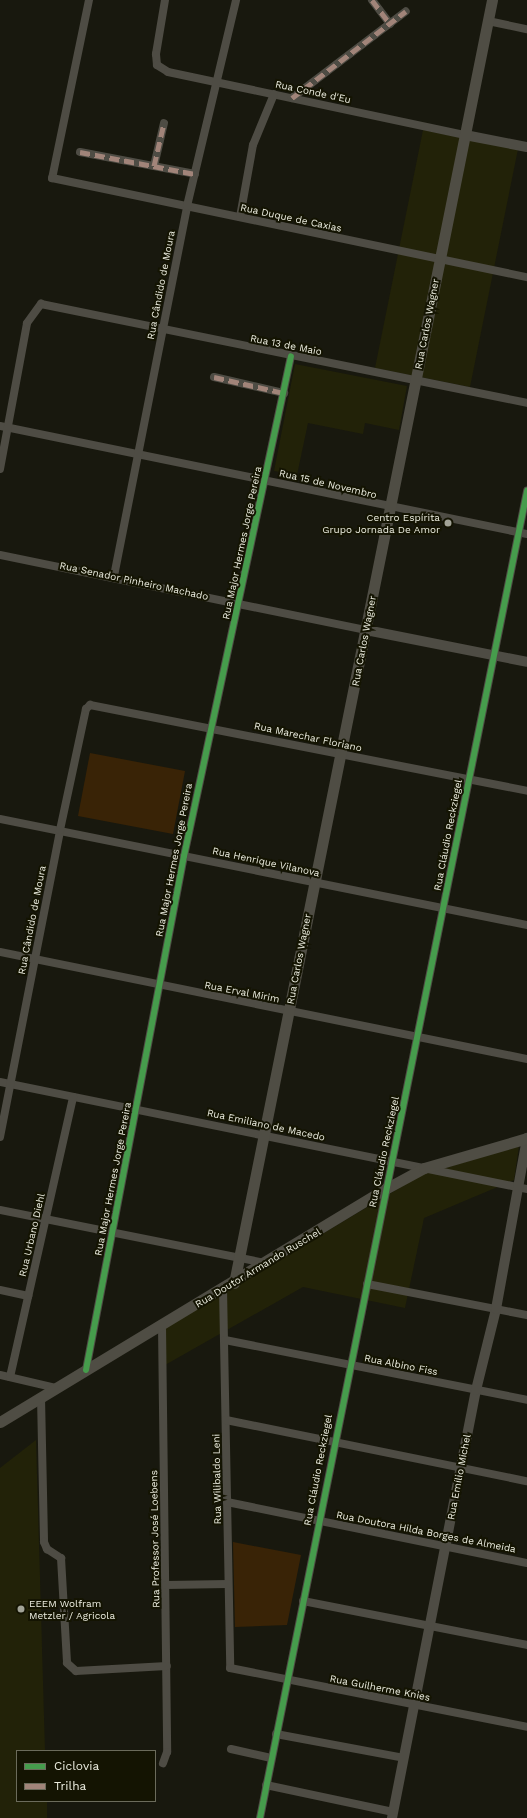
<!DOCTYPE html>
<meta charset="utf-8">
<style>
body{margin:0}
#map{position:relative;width:527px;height:1818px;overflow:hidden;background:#18180e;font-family:"Work Sans",sans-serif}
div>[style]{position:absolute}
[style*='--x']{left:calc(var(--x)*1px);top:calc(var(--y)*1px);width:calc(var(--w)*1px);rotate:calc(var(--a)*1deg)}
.built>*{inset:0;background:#222208}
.green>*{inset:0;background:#392306}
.minor>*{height:8px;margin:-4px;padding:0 4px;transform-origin:4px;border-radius:4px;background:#4e4c44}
.tertiary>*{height:10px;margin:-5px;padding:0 5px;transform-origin:5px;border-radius:5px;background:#4e4c44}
.secondary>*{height:11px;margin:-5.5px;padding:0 5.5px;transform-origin:5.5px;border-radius:5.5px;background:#4f4d44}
.quiet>*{height:5px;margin-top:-2.5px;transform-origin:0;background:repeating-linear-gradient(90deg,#a18479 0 10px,transparent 0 15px)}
.cycleway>*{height:6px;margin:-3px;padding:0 3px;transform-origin:3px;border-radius:3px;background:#469c4c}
.dots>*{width:11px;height:11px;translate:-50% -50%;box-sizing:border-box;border:2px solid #141402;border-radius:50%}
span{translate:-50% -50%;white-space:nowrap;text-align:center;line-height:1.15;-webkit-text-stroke:4px #141402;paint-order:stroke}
.street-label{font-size:10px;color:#edeee1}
.poi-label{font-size:10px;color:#edeee1}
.right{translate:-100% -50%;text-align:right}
.left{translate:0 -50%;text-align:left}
.legend{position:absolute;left:16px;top:1750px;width:140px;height:52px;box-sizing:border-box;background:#141402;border:1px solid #6b6b5b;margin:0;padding:5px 7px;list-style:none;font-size:12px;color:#edeee1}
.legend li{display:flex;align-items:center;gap:8px;height:20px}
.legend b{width:20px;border:1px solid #6b6b5b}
</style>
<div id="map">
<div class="built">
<i style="clip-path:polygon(423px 130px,518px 149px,470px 387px,375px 368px)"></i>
<i style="clip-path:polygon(295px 364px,407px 386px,399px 430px,365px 423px,363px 434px,308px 423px,297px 475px,274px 471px)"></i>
<i style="clip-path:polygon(519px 1146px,514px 1180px,424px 1218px,405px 1308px,303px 1287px,165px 1365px,165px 1328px,421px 1175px)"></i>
<i style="clip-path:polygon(36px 1440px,45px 1751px,17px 1751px,17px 1801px,47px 1801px,47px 1818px,0 1818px,0 1468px)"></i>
</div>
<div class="green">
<i style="clip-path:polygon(90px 753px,185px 771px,173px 834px,78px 816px)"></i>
<i style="clip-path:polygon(233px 1542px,301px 1555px,287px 1625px,235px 1627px)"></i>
</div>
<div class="minor">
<i style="--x:89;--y:0;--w:182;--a:101.7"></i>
<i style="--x:52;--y:178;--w:485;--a:11.8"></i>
<i style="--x:165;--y:0;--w:55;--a:99.5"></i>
<i style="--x:156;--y:54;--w:11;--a:85"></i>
<i style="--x:157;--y:65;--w:13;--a:32"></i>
<i style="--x:168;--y:72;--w:304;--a:12"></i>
<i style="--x:372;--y:0;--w:30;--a:53"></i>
<i style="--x:488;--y:21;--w:40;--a:12"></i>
<i style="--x:292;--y:98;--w:143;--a:-37.3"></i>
<i style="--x:80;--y:152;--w:117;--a:10.8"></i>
<i style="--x:154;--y:166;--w:44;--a:-76.9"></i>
<i style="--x:240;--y:217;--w:73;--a:-79.8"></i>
<i style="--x:253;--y:145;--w:55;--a:-67.6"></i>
<i style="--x:214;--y:377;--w:72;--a:12.9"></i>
<i style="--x:0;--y:426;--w:538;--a:11.58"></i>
<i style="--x:0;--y:469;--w:148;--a:-79.5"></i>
<i style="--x:27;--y:323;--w:24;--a:-54"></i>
<i style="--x:41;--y:304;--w:496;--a:11.5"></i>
<i style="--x:0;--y:555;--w:374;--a:11.6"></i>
<i style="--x:114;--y:576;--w:377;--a:-78.8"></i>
<i style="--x:187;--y:206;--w:212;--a:-76.6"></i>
<i style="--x:0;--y:819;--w:538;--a:11.37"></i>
<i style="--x:0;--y:952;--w:538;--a:11.48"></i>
<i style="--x:0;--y:1082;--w:538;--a:11.48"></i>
<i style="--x:0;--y:1137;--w:313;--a:-78.9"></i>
<i style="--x:60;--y:830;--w:124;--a:-77.9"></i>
<i style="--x:86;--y:709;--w:6;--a:-45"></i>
<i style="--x:90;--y:705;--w:445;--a:11.1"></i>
<i style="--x:0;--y:1210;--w:271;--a:11.3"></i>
<i style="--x:367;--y:1284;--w:163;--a:11"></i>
<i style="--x:223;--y:1289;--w:379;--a:88.9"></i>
<i style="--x:230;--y:1668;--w:303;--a:11.2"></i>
<i style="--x:0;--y:1290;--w:29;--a:12"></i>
<i style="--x:162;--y:1326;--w:426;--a:89.3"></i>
<i style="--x:167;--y:1752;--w:12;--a:110"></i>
<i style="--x:225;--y:1340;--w:308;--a:11.2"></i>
<i style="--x:86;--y:1370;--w:523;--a:-79.21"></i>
<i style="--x:184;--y:856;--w:511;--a:-77.92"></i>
<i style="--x:0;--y:1375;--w:57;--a:13.1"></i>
<i style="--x:10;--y:1377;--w:287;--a:-77.3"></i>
<i style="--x:41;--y:1397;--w:145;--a:88.8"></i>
<i style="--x:44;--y:1542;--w:8;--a:67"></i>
<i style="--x:47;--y:1549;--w:17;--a:33"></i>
<i style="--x:61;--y:1558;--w:105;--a:86.7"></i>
<i style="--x:67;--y:1663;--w:12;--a:42"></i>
<i style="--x:76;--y:1671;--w:91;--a:-3.1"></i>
<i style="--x:226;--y:1420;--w:307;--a:11.5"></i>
<i style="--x:227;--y:1502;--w:306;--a:11.5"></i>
<i style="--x:166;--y:1585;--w:62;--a:-0.9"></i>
<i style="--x:303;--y:1601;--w:228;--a:11.1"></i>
<i style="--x:276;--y:1734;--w:130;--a:10.6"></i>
<i style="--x:231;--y:1749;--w:41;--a:12.7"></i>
<i style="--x:266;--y:1785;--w:130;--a:12"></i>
<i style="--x:260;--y:1818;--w:1354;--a:-78.62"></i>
</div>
<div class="tertiary">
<i style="--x:465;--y:135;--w:63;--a:11"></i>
<i style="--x:366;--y:630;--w:164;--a:11.2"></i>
<i style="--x:392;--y:1818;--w:436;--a:-78.9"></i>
<i style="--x:476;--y:1390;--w:83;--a:-76.1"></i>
<i style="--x:496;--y:1309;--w:174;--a:-79.7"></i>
</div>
<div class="secondary">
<i style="--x:234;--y:1283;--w:1309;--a:-78.63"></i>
<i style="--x:0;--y:1422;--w:452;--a:-31.2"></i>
<i style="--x:387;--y:1188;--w:42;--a:-28.4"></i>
<i style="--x:424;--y:1168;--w:107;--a:-16.2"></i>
</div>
<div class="quiet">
<i style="--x:372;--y:0;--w:30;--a:53"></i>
<i style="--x:292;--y:98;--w:143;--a:-37.3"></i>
<i style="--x:80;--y:152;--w:117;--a:10.8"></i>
<i style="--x:154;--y:166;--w:44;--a:-76.9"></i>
<i style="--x:214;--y:377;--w:72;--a:12.9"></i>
</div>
<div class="cycleway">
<i style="--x:86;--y:1370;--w:523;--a:-79.21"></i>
<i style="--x:184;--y:856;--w:511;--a:-77.92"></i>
<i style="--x:260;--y:1818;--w:1354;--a:-78.62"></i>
</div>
<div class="dots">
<i style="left:448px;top:523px;background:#a2a397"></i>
<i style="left:21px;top:1609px;background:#a2a397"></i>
</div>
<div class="street-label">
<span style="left:313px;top:92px;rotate:12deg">Rua Conde d'Eu</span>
<span style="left:291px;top:218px;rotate:12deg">Rua Duque de Caxias</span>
<span style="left:161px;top:285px;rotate:-79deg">Rua Cândido de Moura</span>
<span style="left:427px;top:324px;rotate:-79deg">Rua Carlos Wagner</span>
<span style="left:286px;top:345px;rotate:11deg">Rua 13 de Maio</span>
<span style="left:328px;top:484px;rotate:13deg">Rua 15 de Novembro</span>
<span style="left:242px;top:543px;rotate:-78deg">Rua Major Hermes Jorge Pereira</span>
<span style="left:134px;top:581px;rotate:12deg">Rua Senador Pinheiro Machado</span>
<span style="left:364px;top:641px;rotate:-79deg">Rua Carlos Wagner</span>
<span style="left:308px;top:737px;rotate:12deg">Rua Marechar Floriano</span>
<span style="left:448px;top:835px;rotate:-79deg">Rua Cláudio Reckziegel</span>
<span style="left:174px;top:860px;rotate:-79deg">Rua Major Hermes Jorge Pereira</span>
<span style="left:266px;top:862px;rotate:12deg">Rua Henrique Vilanova</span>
<span style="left:32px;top:920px;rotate:-79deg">Rua Cândido de Moura</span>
<span style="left:299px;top:959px;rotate:-79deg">Rua Carlos Wagner</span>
<span style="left:242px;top:992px;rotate:11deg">Rua Erval Mirim</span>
<span style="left:266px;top:1125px;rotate:12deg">Rua Emiliano de Macedo</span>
<span style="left:384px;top:1152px;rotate:-78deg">Rua Cláudio Reckziegel</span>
<span style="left:113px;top:1179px;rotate:-79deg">Rua Major Hermes Jorge Pereira</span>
<span style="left:32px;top:1235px;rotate:-77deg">Rua Urbano Diehl</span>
<span style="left:258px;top:1268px;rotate:-31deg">Rua Doutor Armando Ruschel</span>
<span style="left:401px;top:1365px;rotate:11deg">Rua Albino Fiss</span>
<span style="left:318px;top:1470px;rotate:-79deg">Rua Cláudio Reckziegel</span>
<span style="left:459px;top:1477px;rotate:-79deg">Rua Emílio Michel</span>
<span style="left:217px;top:1479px;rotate:-91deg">Rua Wilibaldo Leni</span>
<span style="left:426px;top:1532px;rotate:11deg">Rua Doutora Hilda Borges de Almeida</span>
<span style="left:155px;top:1539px;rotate:-91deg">Rua Professor José Loebens</span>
<span style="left:380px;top:1688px;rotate:11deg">Rua Guilherme Knies</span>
</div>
<div class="poi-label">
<span class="right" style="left:440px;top:523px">Centro Espírita<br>Grupo Jornada De Amor</span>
<span class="left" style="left:29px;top:1609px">EEEM Wolfram<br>Metzler / Agricola</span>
</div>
<ul class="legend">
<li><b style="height:5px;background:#469c4c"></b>Ciclovia</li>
<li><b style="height:5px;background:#a18479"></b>Trilha</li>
</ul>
</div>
